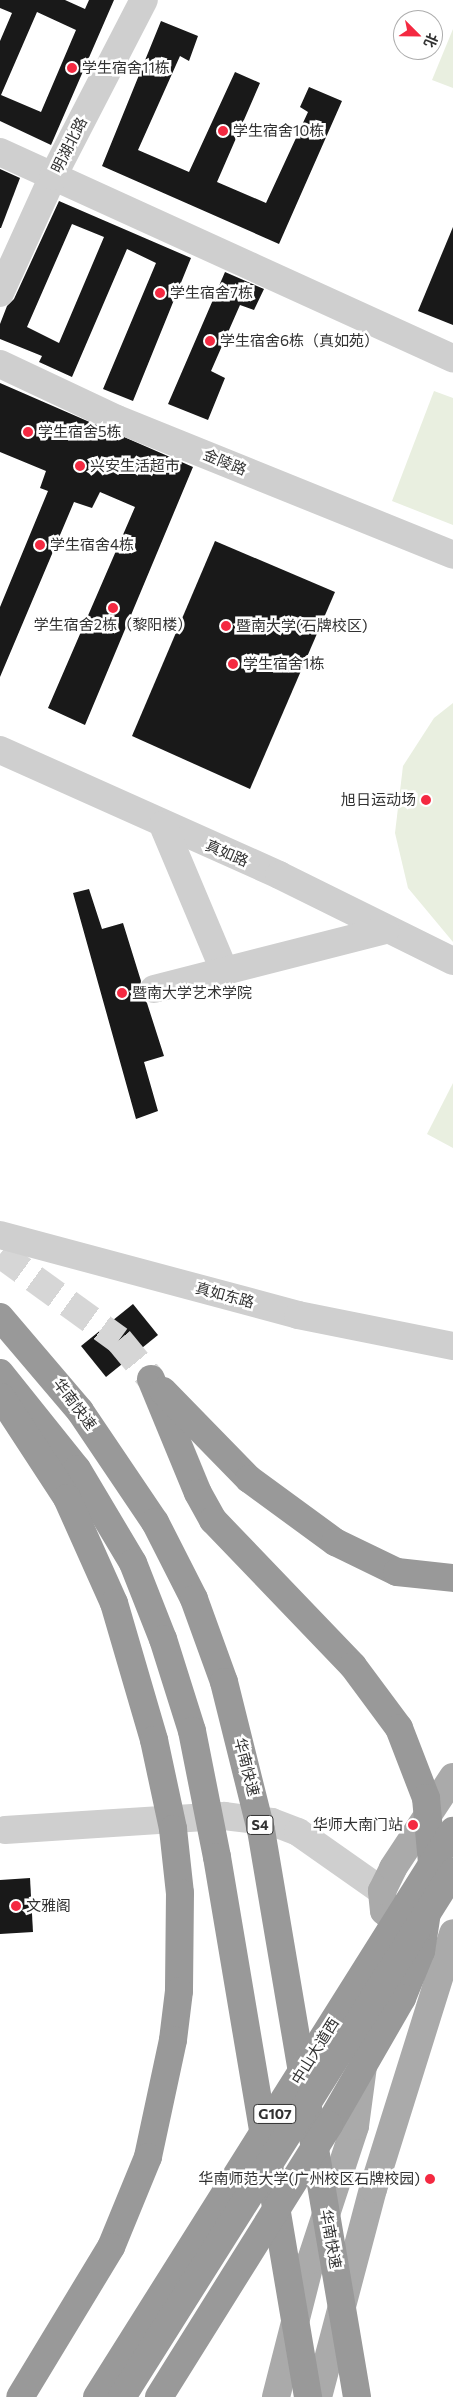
<!DOCTYPE html>
<meta charset="utf-8">
<style>
body{margin:0}
#map{position:relative;width:453px;height:2397px;overflow:hidden;background:#fff;font-family:Commissioner,"Noto Sans SC",sans-serif}
div>[style]{position:absolute}
[style*='--x']{left:calc(var(--x)*1px);top:calc(var(--y)*1px);width:calc(var(--w)*1px);rotate:calc(var(--a)*1deg)}
.green>*{inset:0;background:#e9efe0}
.building>*{inset:0;background:#191919}
.highway-tunnel>*{height:28px;margin-top:-14px;transform-origin:0;background:repeating-linear-gradient(90deg,#d6d6d6 0 28px,transparent 0 42px)}
.minor>*{height:28px;margin:-14px;padding:0 14px;transform-origin:14px;border-radius:14px;background:#cfcfcf}
.major>*{height:28px;margin:-14px;padding:0 14px;transform-origin:14px;border-radius:14px;background:#aaa}
.highway>*{height:28px;margin:-14px;padding:0 14px;transform-origin:14px;border-radius:14px;background:#999}
.dots>*{width:14px;height:14px;translate:-50% -50%;box-sizing:border-box;border:2px solid #fff;border-radius:50%}
span{translate:-50% -50%;white-space:nowrap;text-align:center;line-height:1.15;-webkit-text-stroke:5px #fff;paint-order:stroke}
.shield-label span{padding:1px 4px;background:#fff;border:1px solid;border-radius:4px;-webkit-text-stroke-width:0}
.shield-label{font-size:14px;color:#323232;font-weight:700}
.poi-label{font-size:15px;color:#323232}
.left{translate:0 -50%;text-align:left}
.right{translate:-100% -50%;text-align:right}
.street-label{font-size:15px;color:#323232}
.north{position:absolute;left:393px;top:10px;width:50px;height:50px;box-sizing:border-box;background:#fff;border:1px solid #adadad;border-radius:50%;rotate:113deg;font-size:14px;font-weight:700;line-height:20px;text-align:center;color:#323232}
.north::after{content:'';display:block;margin:auto;width:18px;height:22px;background:#f42941;clip-path:polygon(50% 0,100% 100%,50% 72%,0 100%)}
</style>
<div id="map">
<div class="green">
<i style="clip-path:polygon(453px 29px,453px 88px,432px 80px)"></i>
<i style="clip-path:polygon(434px 391px,453px 398px,453px 525px,392px 501px)"></i>
<i style="clip-path:polygon(453px 703px,453px 942px,408px 888px,395px 833px,403px 766px,434px 718px)"></i>
<i style="clip-path:polygon(453px 1083px,453px 1148px,427px 1134px)"></i>
</div>
<div class="building">
<i style="clip-path:polygon(evenodd,0 0,65px 0,85px 9px,89px 0,114px 0,51px 145px,0 121px,0 41px,12px 13px,0 8px,0 0,37px 12px,76px 30px,41px 112px,1px 95px,37px 12px)"></i>
<i style="clip-path:polygon(161px 21px,198px 36px,189px 61px,180px 56px,138px 150px,189px 172px,235px 72px,260px 83px,217px 182px,266px 203px,308px 112px,300px 107px,309px 87px,342px 101px,279px 244px,102px 166px)"></i>
<i style="clip-path:polygon(0 169px,20px 178px,1px 228px,0 228px)"></i>
<i style="clip-path:polygon(evenodd,59px 201px,191px 258px,133px 401px,103px 389px,156px 263px,127px 249px,72px 377px,39px 362px,42px 356px,0 339px,0 324px,7px 306px,14px 299px,59px 201px,72px 224px,104px 237px,59px 343px,27px 327px,72px 224px)"></i>
<i style="clip-path:polygon(453px 227px,453px 325px,418px 311px)"></i>
<i style="clip-path:polygon(225px 272px,264px 289px,254px 310px,240px 305px,211px 371px,225px 378px,208px 420px,168px 404px)"></i>
<i style="clip-path:polygon(0 383px,193px 467px,85px 725px,48px 708px,135px 507px,100px 492px,92px 508px,74px 502px,0 677px,0 607px,48px 491px,40px 488px,46px 471px,0 452px)"></i>
<i style="clip-path:polygon(215px 541px,335px 592px,250px 789px,132px 736px)"></i>
<i style="clip-path:polygon(89px 889px,102px 929px,123px 923px,141px 981px,139px 993px,147px 1003px,164px 1056px,144px 1062px,158px 1111px,136px 1119px,73px 893px)"></i>
<i style="clip-path:polygon(133px 1304px,158px 1335px,106px 1377px,81px 1346px)"></i>
<i style="clip-path:polygon(30px 1878px,33px 1932px,0 1934px,0 1880px)"></i>
</div>
<div class="highway-tunnel">
<i style="--x:0;--y:1254;--w:147;--a:35.9"></i>
<i style="--x:119;--y:1340;--w:50;--a:50.6"></i>
</div>
<div class="minor">
<i style="--x:0;--y:152;--w:498;--a:24.5"></i>
<i style="--x:0;--y:293;--w:128;--a:-65.6"></i>
<i style="--x:53;--y:176;--w:198;--a:-62.7"></i>
<i style="--x:0;--y:364;--w:129;--a:25.2"></i>
<i style="--x:117;--y:419;--w:362;--a:22"></i>
<i style="--x:0;--y:750;--w:306;--a:24.1"></i>
<i style="--x:279;--y:875;--w:194;--a:26.3"></i>
<i style="--x:163;--y:825;--w:157;--a:67.2"></i>
<i style="--x:154;--y:989;--w:239;--a:-14.3"></i>
<i style="--x:0;--y:1235;--w:309;--a:15"></i>
<i style="--x:298;--y:1315;--w:158;--a:11.3"></i>
<i style="--x:5;--y:1830;--w:219;--a:-3.7"></i>
<i style="--x:224;--y:1816;--w:48;--a:7.1"></i>
<i style="--x:272;--y:1822;--w:28;--a:21"></i>
<i style="--x:298;--y:1832;--w:103;--a:35.1"></i>
</div>
<div class="major">
<i style="--x:412;--y:1937;--w:38;--a:-137"></i>
<i style="--x:384;--y:1911;--w:20;--a:-96"></i>
<i style="--x:382;--y:1891;--w:25;--a:-64"></i>
<i style="--x:393;--y:1868;--w:109;--a:-56.6"></i>
<i style="--x:276;--y:2397;--w:141;--a:-75.7"></i>
<i style="--x:311;--y:2260;--w:141;--a:-71.8"></i>
<i style="--x:355;--y:2126;--w:61;--a:-82.4"></i>
<i style="--x:318;--y:2397;--w:215;--a:-75.2"></i>
<i style="--x:373;--y:2189;--w:268;--a:-72.6"></i>
</div>
<div class="highway">
<i style="--x:0;--y:1317;--w:123;--a:49.6"></i>
<i style="--x:80;--y:1411;--w:134;--a:56"></i>
<i style="--x:155;--y:1522;--w:86;--a:63.1"></i>
<i style="--x:194;--y:1599;--w:88;--a:70.1"></i>
<i style="--x:224;--y:1682;--w:153;--a:76"></i>
<i style="--x:261;--y:1830;--w:575;--a:80.39"></i>
<i style="--x:0;--y:1373;--w:123;--a:51.3"></i>
<i style="--x:77;--y:1469;--w:109;--a:59.2"></i>
<i style="--x:133;--y:1563;--w:82;--a:68.5"></i>
<i style="--x:163;--y:1639;--w:96;--a:72.5"></i>
<i style="--x:192;--y:1731;--w:128;--a:78.8"></i>
<i style="--x:217;--y:1857;--w:548;--a:80.43"></i>
<i style="--x:151;--y:1379;--w:123;--a:67.6"></i>
<i style="--x:198;--y:1493;--w:31;--a:61"></i>
<i style="--x:213;--y:1520;--w:202;--a:46.2"></i>
<i style="--x:353;--y:1666;--w:77;--a:53.4"></i>
<i style="--x:399;--y:1728;--w:75;--a:68.9"></i>
<i style="--x:426;--y:1798;--w:75;--a:84.7"></i>
<i style="--x:433;--y:1873;--w:79;--a:98.7"></i>
<i style="--x:421;--y:1951;--w:51;--a:112"></i>
<i style="--x:402;--y:1998;--w:146;--a:119.9"></i>
<i style="--x:329;--y:2125;--w:321;--a:122"></i>
<i style="--x:163;--y:1391;--w:123;--a:45.7"></i>
<i style="--x:249;--y:1479;--w:107;--a:36.2"></i>
<i style="--x:335;--y:1542;--w:69;--a:25.8"></i>
<i style="--x:397;--y:1572;--w:56;--a:6.1"></i>
<i style="--x:1;--y:1397;--w:121;--a:56.8"></i>
<i style="--x:67;--y:1498;--w:115;--a:65.9"></i>
<i style="--x:114;--y:1603;--w:143;--a:73.7"></i>
<i style="--x:154;--y:1740;--w:91;--a:77.9"></i>
<i style="--x:173;--y:1829;--w:64;--a:83.8"></i>
<i style="--x:180;--y:1893;--w:98;--a:90.6"></i>
<i style="--x:179;--y:1991;--w:49;--a:97"></i>
<i style="--x:173;--y:2040;--w:120;--a:102.1"></i>
<i style="--x:148;--y:2157;--w:97;--a:112.3"></i>
<i style="--x:111;--y:2247;--w:175;--a:121.2"></i>
<i style="--x:97;--y:2397;--w:669;--a:-57.83"></i>
<i style="--x:122;--y:2397;--w:621;--a:-57.77"></i>
</div>
<div class="dots">
<i style="left:72px;top:68px;background:#f42941"></i>
<i style="left:223px;top:131px;background:#f42941"></i>
<i style="left:160px;top:293px;background:#f42941"></i>
<i style="left:210px;top:341px;background:#f42941"></i>
<i style="left:28px;top:432px;background:#f42941"></i>
<i style="left:80px;top:466px;background:#f42941"></i>
<i style="left:40px;top:545px;background:#f42941"></i>
<i style="left:113px;top:608px;background:#f42941"></i>
<i style="left:226px;top:626px;background:#f42941"></i>
<i style="left:233px;top:664px;background:#f42941"></i>
<i style="left:426px;top:800px;background:#f42941"></i>
<i style="left:122px;top:993px;background:#f42941"></i>
<i style="left:413px;top:1825px;background:#f42941"></i>
<i style="left:16px;top:1906px;background:#f42941"></i>
<i style="left:430px;top:2179px;background:#f42941"></i>
</div>
<div class="shield-label">
<span style="left:260px;top:1825px">S4</span>
<span style="left:275px;top:2114px">G107</span>
</div>
<div class="poi-label">
<span class="left" style="left:82px;top:68px">学生宿舍11栋</span>
<span class="left" style="left:233px;top:131px">学生宿舍10栋</span>
<span class="left" style="left:170px;top:293px">学生宿舍7栋</span>
<span class="left" style="left:220px;top:341px">学生宿舍6栋（真如苑）</span>
<span class="left" style="left:38px;top:432px">学生宿舍5栋</span>
<span class="left" style="left:90px;top:466px">兴安生活超市</span>
<span class="left" style="left:50px;top:545px">学生宿舍4栋</span>
<span style="left:113px;top:625px">学生宿舍2栋（黎阳楼）</span>
<span class="left" style="left:236px;top:626px">暨南大学(石牌校区)</span>
<span class="left" style="left:243px;top:664px">学生宿舍1栋</span>
<span class="right" style="left:416px;top:800px">旭日运动场</span>
<span class="left" style="left:132px;top:993px">暨南大学艺术学院</span>
<span class="right" style="left:403px;top:1825px">华师大南门站</span>
<span class="left" style="left:26px;top:1906px">文雅阁</span>
<span class="right" style="left:420px;top:2179px">华南师范大学(广州校区石牌校园)</span>
</div>
<div class="street-label">
<span style="left:69px;top:145px;rotate:-63deg">明湖北路</span>
<span style="left:225px;top:462px;rotate:22deg">金陵路</span>
<span style="left:227px;top:853px;rotate:23deg">真如路</span>
<span style="left:225px;top:1295px;rotate:15deg">真如东路</span>
<span style="left:75px;top:1404px;rotate:53deg">华南快速</span>
<span style="left:247px;top:1767px;rotate:76deg">华南快速</span>
<span style="left:315px;top:2051px;rotate:-58deg">中山大道西</span>
<span style="left:331px;top:2239px;rotate:80deg">华南快速</span>
</div>
<div class="north">北</div>
</div>
